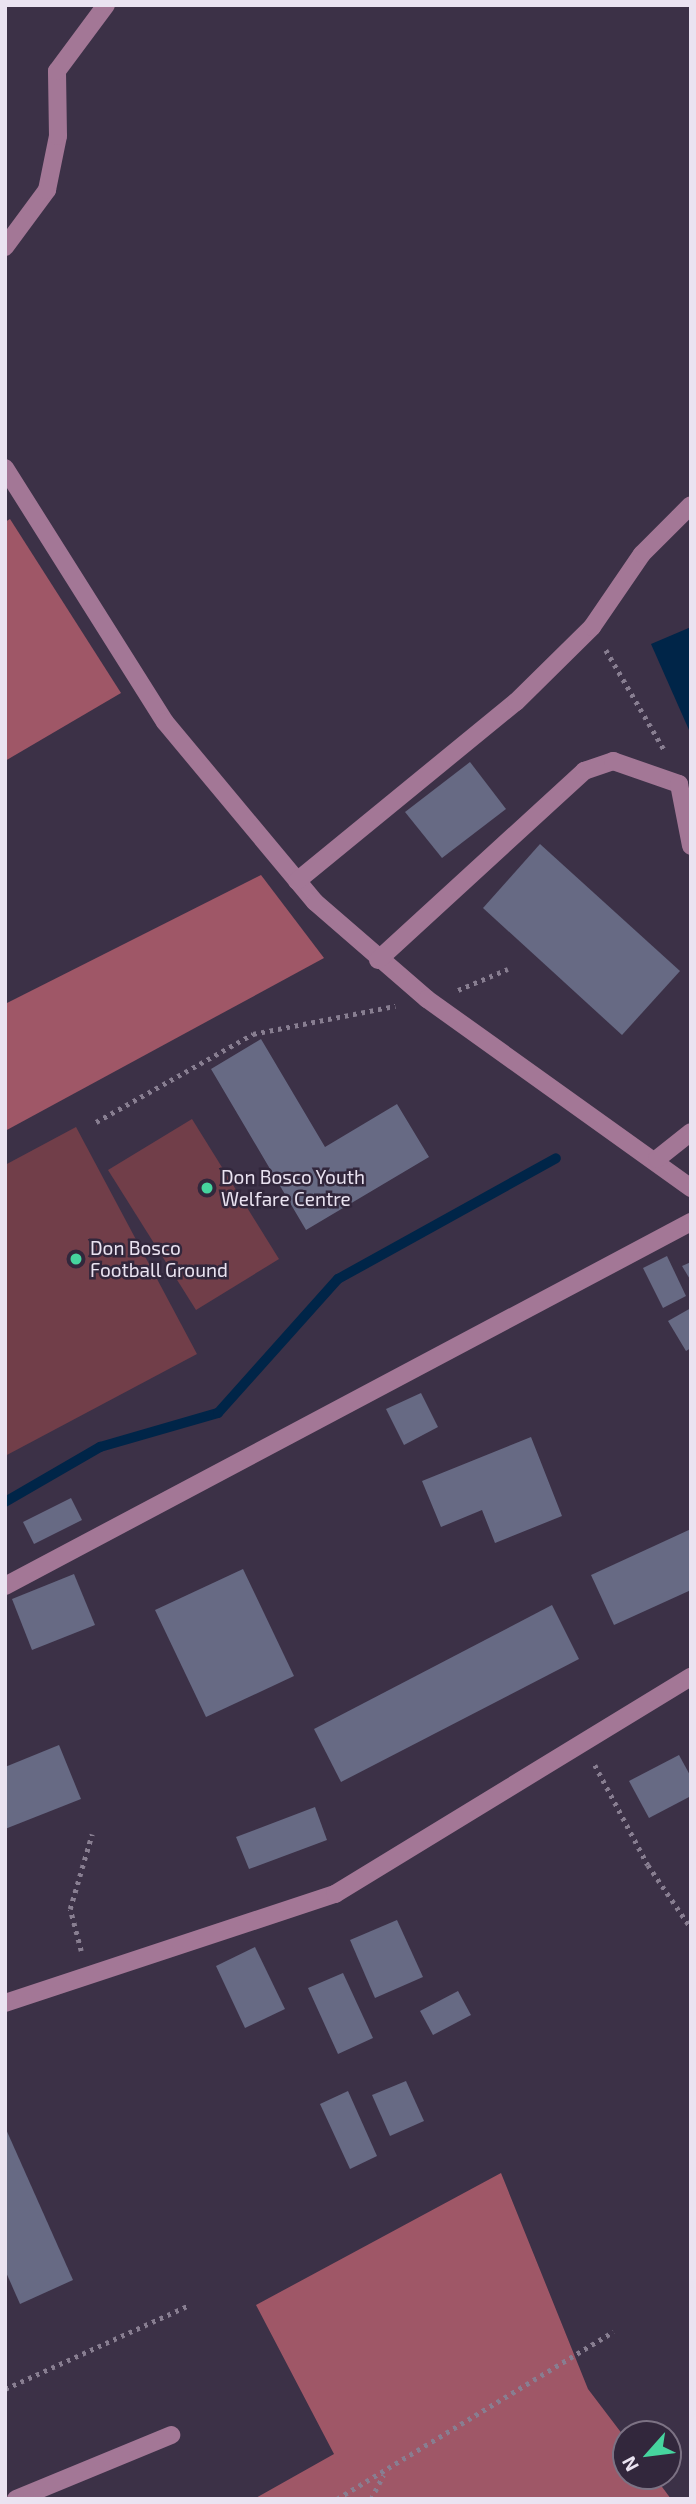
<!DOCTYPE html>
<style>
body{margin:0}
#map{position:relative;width:696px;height:2504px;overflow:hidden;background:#3c3147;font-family:"Exo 2",sans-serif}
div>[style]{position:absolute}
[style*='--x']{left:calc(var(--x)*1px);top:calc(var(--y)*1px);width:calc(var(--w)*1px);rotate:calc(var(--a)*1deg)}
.green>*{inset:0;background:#713e49}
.forest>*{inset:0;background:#9f5767}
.water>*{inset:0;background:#002548}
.stream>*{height:10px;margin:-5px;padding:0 5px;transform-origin:5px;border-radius:5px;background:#002548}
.building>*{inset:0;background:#676a84}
.path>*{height:4.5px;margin-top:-2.25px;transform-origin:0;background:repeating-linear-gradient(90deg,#887e91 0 3.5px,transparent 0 8.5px)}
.minor>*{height:18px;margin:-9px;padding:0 9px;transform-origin:9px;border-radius:9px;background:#a37796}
.dots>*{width:19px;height:19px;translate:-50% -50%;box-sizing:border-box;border:4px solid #32273c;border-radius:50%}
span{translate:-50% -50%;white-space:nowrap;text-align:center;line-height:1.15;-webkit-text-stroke:5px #32273c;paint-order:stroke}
.poi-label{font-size:19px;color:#eae3f1}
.left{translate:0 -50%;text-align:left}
.frame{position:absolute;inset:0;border:7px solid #eae3f1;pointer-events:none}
.north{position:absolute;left:612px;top:2420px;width:70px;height:70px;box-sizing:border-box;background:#32273c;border:2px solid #7c7284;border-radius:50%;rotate:242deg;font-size:19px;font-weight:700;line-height:28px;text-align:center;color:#eae3f1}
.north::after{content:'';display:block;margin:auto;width:24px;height:32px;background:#46d49e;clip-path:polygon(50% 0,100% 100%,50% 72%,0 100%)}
</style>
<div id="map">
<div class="green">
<i style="clip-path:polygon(192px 1119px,279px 1259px,196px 1310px,108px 1170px)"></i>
<i style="clip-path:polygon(76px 1127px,197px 1354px,5px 1456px,5px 1165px)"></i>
</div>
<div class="forest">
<i style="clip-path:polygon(10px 519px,121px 693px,5px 761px,5px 522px)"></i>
<i style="clip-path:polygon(261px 875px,324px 958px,5px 1131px,5px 1004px)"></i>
<i style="clip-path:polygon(501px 2173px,588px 2389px,626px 2439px,626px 2476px,654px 2476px,671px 2499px,254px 2499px,334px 2454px,256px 2305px)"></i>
</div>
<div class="water">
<i style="clip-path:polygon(691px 627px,691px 729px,689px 730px,651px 644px)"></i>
</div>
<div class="stream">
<i style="--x:5;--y:1502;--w:110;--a:-30.1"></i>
<i style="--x:100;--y:1447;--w:123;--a:-16.1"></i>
<i style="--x:218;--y:1413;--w:180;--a:-48.2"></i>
<i style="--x:338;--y:1279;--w:249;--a:-29"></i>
</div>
<div class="building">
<i style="clip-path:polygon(470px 762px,506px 809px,442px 858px,405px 812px)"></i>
<i style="clip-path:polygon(540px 844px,680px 971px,622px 1035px,483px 908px)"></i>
<i style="clip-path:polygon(261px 1039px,325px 1147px,397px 1104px,429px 1157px,306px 1230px,211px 1069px)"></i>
<i style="clip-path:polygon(667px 1256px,686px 1296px,663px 1308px,643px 1268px)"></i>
<i style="clip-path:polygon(691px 1262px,691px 1281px,682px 1266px)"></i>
<i style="clip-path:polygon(691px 1308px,691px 1348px,686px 1351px,668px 1321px)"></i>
<i style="clip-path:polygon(421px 1393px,438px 1427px,404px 1445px,386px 1409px)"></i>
<i style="clip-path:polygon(531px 1437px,562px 1516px,495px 1543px,482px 1510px,441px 1527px,422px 1481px)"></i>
<i style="clip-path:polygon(71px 1498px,82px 1520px,34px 1544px,23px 1522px)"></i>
<i style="clip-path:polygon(691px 1529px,691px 1590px,614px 1625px,591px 1575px)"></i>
<i style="clip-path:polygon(243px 1569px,294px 1676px,206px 1717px,155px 1610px)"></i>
<i style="clip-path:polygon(74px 1574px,95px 1625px,32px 1650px,12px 1599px)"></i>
<i style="clip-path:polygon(552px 1605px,579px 1659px,341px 1782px,314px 1729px)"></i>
<i style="clip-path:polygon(59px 1745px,81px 1799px,5px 1829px,5px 1767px)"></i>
<i style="clip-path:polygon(679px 1755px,691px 1777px,691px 1796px,649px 1818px,629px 1781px)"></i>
<i style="clip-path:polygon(315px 1807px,327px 1840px,249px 1869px,236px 1837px)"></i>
<i style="clip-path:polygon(397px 1920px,423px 1977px,375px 1998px,350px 1940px)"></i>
<i style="clip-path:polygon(255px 1947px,285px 2009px,245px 2028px,216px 1966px)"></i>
<i style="clip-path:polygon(343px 1973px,373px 2038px,338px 2054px,308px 1988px)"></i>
<i style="clip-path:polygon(458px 1991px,471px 2015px,433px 2035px,420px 2011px)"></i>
<i style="clip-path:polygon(406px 2081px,424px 2121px,390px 2136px,372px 2095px)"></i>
<i style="clip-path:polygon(348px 2091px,377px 2156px,350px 2169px,320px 2104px)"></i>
<i style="clip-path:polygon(5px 2127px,73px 2280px,20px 2304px,5px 2270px)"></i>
</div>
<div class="path">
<i style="--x:606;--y:650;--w:117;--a:59.7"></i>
<i style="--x:458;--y:990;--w:54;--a:-22.8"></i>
<i style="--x:96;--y:1122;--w:180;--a:-29.3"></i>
<i style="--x:253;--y:1034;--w:145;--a:-11.2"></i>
<i style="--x:595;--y:1765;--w:113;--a:62.1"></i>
<i style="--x:648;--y:1865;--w:76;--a:55.7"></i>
<i style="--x:81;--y:1951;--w:43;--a:-104.7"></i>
<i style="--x:70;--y:1909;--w:78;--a:-73.7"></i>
<i style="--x:5;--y:2389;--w:202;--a:-24.5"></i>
<i style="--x:337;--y:2499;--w:323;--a:-31.2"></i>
<i style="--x:371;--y:2499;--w:27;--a:-63"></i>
</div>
<div class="minor">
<i style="--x:5;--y:247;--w:71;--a:-53.6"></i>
<i style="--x:47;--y:190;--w:55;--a:-78.5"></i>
<i style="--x:58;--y:136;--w:65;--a:-90.9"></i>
<i style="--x:57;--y:71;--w:82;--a:-53.4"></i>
<i style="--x:5;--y:468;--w:300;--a:57.8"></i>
<i style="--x:165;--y:722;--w:234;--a:50.2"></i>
<i style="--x:315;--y:902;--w:148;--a:40.9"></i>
<i style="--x:427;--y:999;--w:325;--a:35.6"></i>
<i style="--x:297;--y:881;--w:283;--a:-39.3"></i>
<i style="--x:516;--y:702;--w:107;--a:-44.6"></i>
<i style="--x:592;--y:627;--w:88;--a:-55.6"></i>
<i style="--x:642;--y:554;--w:69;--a:-45"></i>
<i style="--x:378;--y:960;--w:280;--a:-42.5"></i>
<i style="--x:584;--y:771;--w:31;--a:-19"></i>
<i style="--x:613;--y:761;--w:70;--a:19.2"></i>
<i style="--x:679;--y:784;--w:63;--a:79"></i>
<i style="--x:657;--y:1159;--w:43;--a:-38.5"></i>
<i style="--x:5;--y:1586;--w:777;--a:-27.95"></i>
<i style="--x:5;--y:2003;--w:348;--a:-18.3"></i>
<i style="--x:335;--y:1894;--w:417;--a:-31.4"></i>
<i style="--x:16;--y:2499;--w:168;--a:-22.4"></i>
</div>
<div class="dots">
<i style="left:207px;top:1188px;background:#46d49e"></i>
<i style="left:76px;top:1259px;background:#46d49e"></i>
</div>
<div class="poi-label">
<span class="left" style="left:221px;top:1188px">Don Bosco Youth<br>Welfare Centre</span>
<span class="left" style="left:90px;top:1259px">Don Bosco<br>Football Ground</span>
</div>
<div class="frame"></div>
<div class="north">N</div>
</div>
